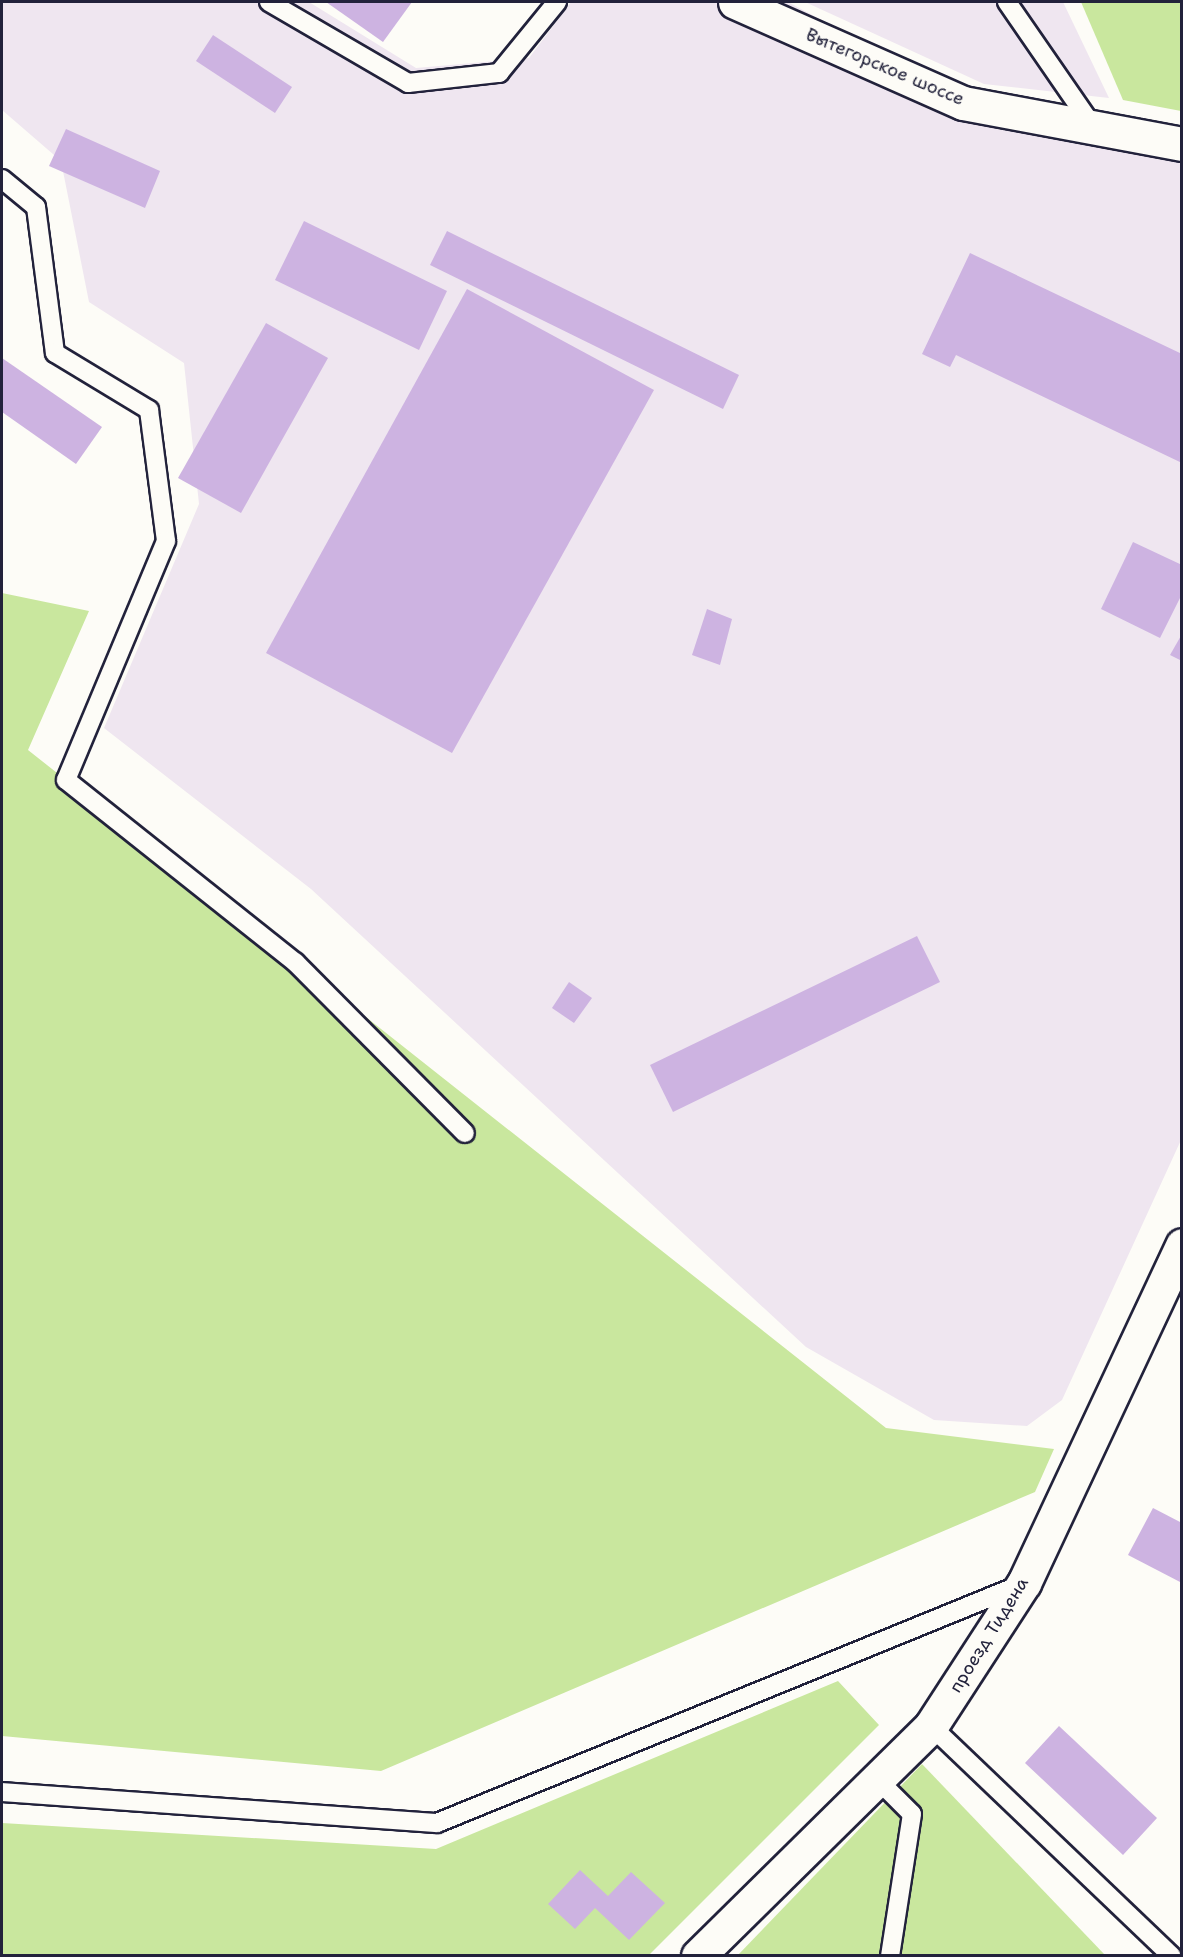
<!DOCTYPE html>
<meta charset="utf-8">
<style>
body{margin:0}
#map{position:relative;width:1183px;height:1957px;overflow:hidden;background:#fdfcf7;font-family:"Shantell Sans",sans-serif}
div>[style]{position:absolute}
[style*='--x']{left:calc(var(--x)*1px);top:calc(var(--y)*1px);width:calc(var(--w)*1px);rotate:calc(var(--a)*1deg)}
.built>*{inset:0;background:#efe6f0}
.green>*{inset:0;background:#c9e79e}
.building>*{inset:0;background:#cdb3e1}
.roads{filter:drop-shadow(2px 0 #22223b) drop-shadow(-2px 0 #22223b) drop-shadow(0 2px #22223b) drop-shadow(0 -2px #22223b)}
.lane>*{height:18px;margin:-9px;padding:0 9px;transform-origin:9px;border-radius:9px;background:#fdfcf7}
.street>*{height:33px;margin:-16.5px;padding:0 16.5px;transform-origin:16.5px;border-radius:16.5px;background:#fdfcf7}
.secondary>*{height:33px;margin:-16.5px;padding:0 16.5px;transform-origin:16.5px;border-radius:16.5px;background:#fdfcf7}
span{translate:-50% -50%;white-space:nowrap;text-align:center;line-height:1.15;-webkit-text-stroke:5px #fdfcf7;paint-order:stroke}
.street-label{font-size:18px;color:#22223b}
.frame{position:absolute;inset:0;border:3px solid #22223b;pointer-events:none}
</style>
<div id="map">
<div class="built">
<i style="clip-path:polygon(2px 2px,309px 2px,416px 68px,529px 58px,571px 2px,788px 2px,911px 68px,1054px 119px,1181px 156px,1181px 1140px,1062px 1400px,1027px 1426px,934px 1420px,806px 1347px,311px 889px,104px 728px,199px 504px,184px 363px,89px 302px,61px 161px,2px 110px)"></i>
<i style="clip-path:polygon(805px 2px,1063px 2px,1109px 98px,984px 84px)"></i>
</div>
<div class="green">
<i style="clip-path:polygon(1081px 2px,1181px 2px,1181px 111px,1123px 100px)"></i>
<i style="clip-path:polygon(2px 593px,89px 611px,28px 750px,886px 1428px,1054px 1449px,1035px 1492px,381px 1771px,2px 1736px)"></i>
<i style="clip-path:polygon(838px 1681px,879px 1725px,649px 1955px,2px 1955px,2px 1823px,436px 1849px)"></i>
<i style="clip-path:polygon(922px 1764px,1105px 1955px,737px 1956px)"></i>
</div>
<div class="building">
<i style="clip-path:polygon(326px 2px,412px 2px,383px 42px)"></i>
<i style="clip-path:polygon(213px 35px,292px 87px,275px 113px,196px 61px)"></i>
<i style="clip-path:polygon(66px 129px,160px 171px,145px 208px,49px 166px)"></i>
<i style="clip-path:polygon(304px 221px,447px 291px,419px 350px,275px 280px)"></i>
<i style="clip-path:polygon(447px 231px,739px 375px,723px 409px,430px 265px)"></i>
<i style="clip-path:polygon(970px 253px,1182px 354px,1182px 463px,956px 355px,950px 367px,922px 354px)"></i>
<i style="clip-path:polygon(467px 289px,654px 390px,452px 753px,266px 653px)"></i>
<i style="clip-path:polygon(266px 323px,328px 358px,241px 513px,178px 478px)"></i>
<i style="clip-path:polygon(2px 358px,102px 427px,76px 464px,2px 412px)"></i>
<i style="clip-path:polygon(1133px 542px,1182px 565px,1182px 594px,1160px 638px,1101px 609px)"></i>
<i style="clip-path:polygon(707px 609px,732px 619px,720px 665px,692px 655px)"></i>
<i style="clip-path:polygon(1182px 634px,1182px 661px,1170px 655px)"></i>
<i style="clip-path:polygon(917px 936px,940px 982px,673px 1112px,650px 1065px)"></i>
<i style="clip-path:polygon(569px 982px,592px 998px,574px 1023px,552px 1008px)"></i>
<i style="clip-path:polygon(1153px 1508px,1182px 1523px,1182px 1583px,1128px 1555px)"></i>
<i style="clip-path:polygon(1059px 1726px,1157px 1818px,1123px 1855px,1025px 1763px)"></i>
<i style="clip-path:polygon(580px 1870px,608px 1896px,631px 1872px,665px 1903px,629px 1940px,595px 1908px,575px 1929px,548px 1904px)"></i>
</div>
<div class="roads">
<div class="lane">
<i style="--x:269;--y:2;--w:161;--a:30.2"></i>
<i style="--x:408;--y:83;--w:92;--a:-6.3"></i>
<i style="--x:499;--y:73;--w:92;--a:-50.8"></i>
<i style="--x:1007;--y:2;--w:153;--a:55.4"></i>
<i style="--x:2;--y:179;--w:44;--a:39.5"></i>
<i style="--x:36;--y:207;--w:147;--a:82.6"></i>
<i style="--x:55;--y:353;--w:110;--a:31.2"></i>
<i style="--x:149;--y:410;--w:132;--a:82.6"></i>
<i style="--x:166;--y:541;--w:259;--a:112.7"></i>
<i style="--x:66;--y:780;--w:293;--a:38.5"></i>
<i style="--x:295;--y:962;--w:241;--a:45.2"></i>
<i style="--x:931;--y:1726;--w:333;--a:43.7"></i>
<i style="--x:877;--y:1779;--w:49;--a:45"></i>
<i style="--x:912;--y:1814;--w:144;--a:98.8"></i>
<i style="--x:2;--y:1792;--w:436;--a:4.1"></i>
<i style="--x:437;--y:1823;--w:630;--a:-22.21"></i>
</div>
<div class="street">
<i style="--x:698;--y:1956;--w:327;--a:-44.6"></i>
<i style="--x:931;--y:1726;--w:171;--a:-57"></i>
<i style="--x:1024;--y:1583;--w:373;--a:-64.9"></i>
</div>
<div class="secondary">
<i style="--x:735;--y:2;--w:249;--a:23.9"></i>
<i style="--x:963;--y:103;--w:223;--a:10.6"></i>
</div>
</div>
<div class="street-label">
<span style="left:885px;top:67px;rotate:23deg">Вытегорское шоссе</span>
<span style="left:989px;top:1635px;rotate:-58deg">проезд Тидена</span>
</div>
<div class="frame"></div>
</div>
